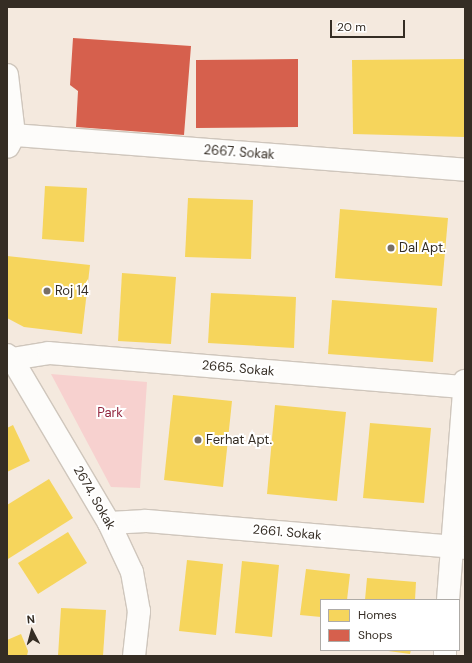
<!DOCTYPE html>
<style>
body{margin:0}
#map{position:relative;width:472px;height:663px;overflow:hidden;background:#f4e9de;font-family:"DM Sans",sans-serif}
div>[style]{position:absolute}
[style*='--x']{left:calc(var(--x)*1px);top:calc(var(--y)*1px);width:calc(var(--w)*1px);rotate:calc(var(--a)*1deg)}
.green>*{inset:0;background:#f7d1cf}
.homes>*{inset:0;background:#f6d55c}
.shops>*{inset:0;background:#d6604d}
.roads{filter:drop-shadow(1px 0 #cfc6bc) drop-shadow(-1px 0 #cfc6bc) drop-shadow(0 1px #cfc6bc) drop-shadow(0 -1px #cfc6bc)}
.minor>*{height:22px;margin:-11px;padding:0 11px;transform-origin:11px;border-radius:11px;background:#fdfcfa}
.dots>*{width:11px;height:11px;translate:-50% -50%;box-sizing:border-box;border:2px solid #fff;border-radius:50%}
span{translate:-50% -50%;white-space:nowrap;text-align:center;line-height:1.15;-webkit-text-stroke:4px #fff;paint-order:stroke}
.street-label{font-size:13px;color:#352d24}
.poi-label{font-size:13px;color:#352d24}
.left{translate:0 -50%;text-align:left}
.park-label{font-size:13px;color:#932840}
.frame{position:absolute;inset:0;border:8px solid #352d24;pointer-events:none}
.legend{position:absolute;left:320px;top:599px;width:140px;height:52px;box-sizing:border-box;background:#fff;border:1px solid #aeaba7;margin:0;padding:5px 7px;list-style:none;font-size:12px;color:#352d24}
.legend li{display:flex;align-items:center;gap:8px;height:20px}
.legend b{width:20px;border:1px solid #aeaba7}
.north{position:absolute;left:12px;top:611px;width:40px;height:40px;-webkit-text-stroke:3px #fff;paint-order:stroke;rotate:354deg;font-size:11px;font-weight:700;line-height:16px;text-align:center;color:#352d24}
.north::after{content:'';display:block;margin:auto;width:14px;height:18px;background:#352d24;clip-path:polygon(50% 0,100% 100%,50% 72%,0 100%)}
.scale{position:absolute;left:330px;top:20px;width:75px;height:18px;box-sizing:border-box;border:2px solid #352d24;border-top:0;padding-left:5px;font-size:12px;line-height:14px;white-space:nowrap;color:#352d24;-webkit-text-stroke:3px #fff;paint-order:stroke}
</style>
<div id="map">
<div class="green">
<i style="clip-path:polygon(51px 374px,147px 382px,140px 488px,111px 487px)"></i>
</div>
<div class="homes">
<i style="clip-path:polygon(465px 59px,465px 137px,353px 134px,352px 60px)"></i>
<i style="clip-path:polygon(45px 186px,87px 188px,84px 242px,42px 239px)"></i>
<i style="clip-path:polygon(188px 198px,253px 200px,251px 259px,185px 257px)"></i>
<i style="clip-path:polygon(340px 209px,448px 218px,442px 286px,335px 278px)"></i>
<i style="clip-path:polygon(7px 256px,90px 265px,82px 334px,24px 327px,7px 318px)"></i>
<i style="clip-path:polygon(122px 273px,176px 277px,171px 344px,118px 341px)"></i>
<i style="clip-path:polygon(211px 293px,296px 297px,294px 348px,208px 343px)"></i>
<i style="clip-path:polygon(332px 300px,437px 308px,433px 362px,328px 354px)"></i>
<i style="clip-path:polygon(173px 395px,232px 401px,223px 487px,164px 480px)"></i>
<i style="clip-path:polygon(275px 405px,346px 412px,337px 501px,267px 494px)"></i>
<i style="clip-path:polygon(370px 423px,431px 428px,424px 503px,363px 498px)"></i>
<i style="clip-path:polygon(13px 425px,30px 461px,7px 472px,7px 428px)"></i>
<i style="clip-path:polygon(49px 479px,73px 518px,8px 559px,7px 505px)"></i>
<i style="clip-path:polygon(68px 532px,87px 563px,38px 594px,18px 563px)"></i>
<i style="clip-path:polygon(187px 560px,223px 564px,216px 635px,179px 631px)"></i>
<i style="clip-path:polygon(242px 561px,279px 565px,272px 637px,235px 633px)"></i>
<i style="clip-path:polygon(306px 569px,350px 574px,347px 600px,321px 600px,321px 617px,300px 615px)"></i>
<i style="clip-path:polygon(367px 578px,416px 582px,415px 600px,365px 600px)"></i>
<i style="clip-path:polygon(61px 608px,106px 610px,103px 656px,58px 656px)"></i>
<i style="clip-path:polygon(21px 634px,28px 651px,27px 656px,7px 656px,7px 640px)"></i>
<i style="clip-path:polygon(381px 650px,411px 650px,410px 654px)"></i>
</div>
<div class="shops">
<i style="clip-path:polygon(73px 38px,191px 46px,184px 135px,76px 127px,78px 91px,70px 85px)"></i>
<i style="clip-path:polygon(298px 59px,298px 127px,196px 128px,196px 60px)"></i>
</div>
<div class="roads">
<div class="minor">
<i style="--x:7;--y:75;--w:60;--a:83.3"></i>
<i style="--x:14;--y:135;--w:13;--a:117"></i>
<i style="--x:14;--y:135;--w:452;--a:4.4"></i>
<i style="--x:7;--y:355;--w:6;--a:39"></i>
<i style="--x:12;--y:359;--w:191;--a:59.4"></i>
<i style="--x:109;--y:523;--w:54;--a:64.9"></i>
<i style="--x:132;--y:572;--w:40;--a:80"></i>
<i style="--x:139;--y:611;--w:45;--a:96.3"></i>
<i style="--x:12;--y:359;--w:37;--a:-9"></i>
<i style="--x:49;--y:353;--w:416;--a:4.7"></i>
<i style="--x:109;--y:523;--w:37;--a:-3"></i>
<i style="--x:146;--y:521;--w:320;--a:4.8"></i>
<i style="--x:448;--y:600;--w:220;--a:-85.6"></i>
<i style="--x:445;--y:656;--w:6;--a:-90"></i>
</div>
</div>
<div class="dots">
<i style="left:391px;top:248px;background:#786f65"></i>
<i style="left:47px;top:291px;background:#786f65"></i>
<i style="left:198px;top:440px;background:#786f65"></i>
</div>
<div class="street-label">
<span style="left:239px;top:153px;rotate:4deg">2667. Sokak</span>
<span style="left:238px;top:369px;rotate:5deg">2665. Sokak</span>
<span style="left:94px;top:498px;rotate:60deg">2674. Sokak</span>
<span style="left:287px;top:533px;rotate:5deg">2661. Sokak</span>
</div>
<div class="poi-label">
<span class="left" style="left:399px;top:248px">Dal Apt.</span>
<span class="left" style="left:55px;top:291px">Roj 14</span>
<span class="left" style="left:206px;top:440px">Ferhat Apt.</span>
</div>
<div class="park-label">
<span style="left:110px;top:413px">Park</span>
</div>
<div class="frame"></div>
<ul class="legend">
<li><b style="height:11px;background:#f6d55c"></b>Homes</li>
<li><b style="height:11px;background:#d6604d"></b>Shops</li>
</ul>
<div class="north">N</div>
<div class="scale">20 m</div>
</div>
